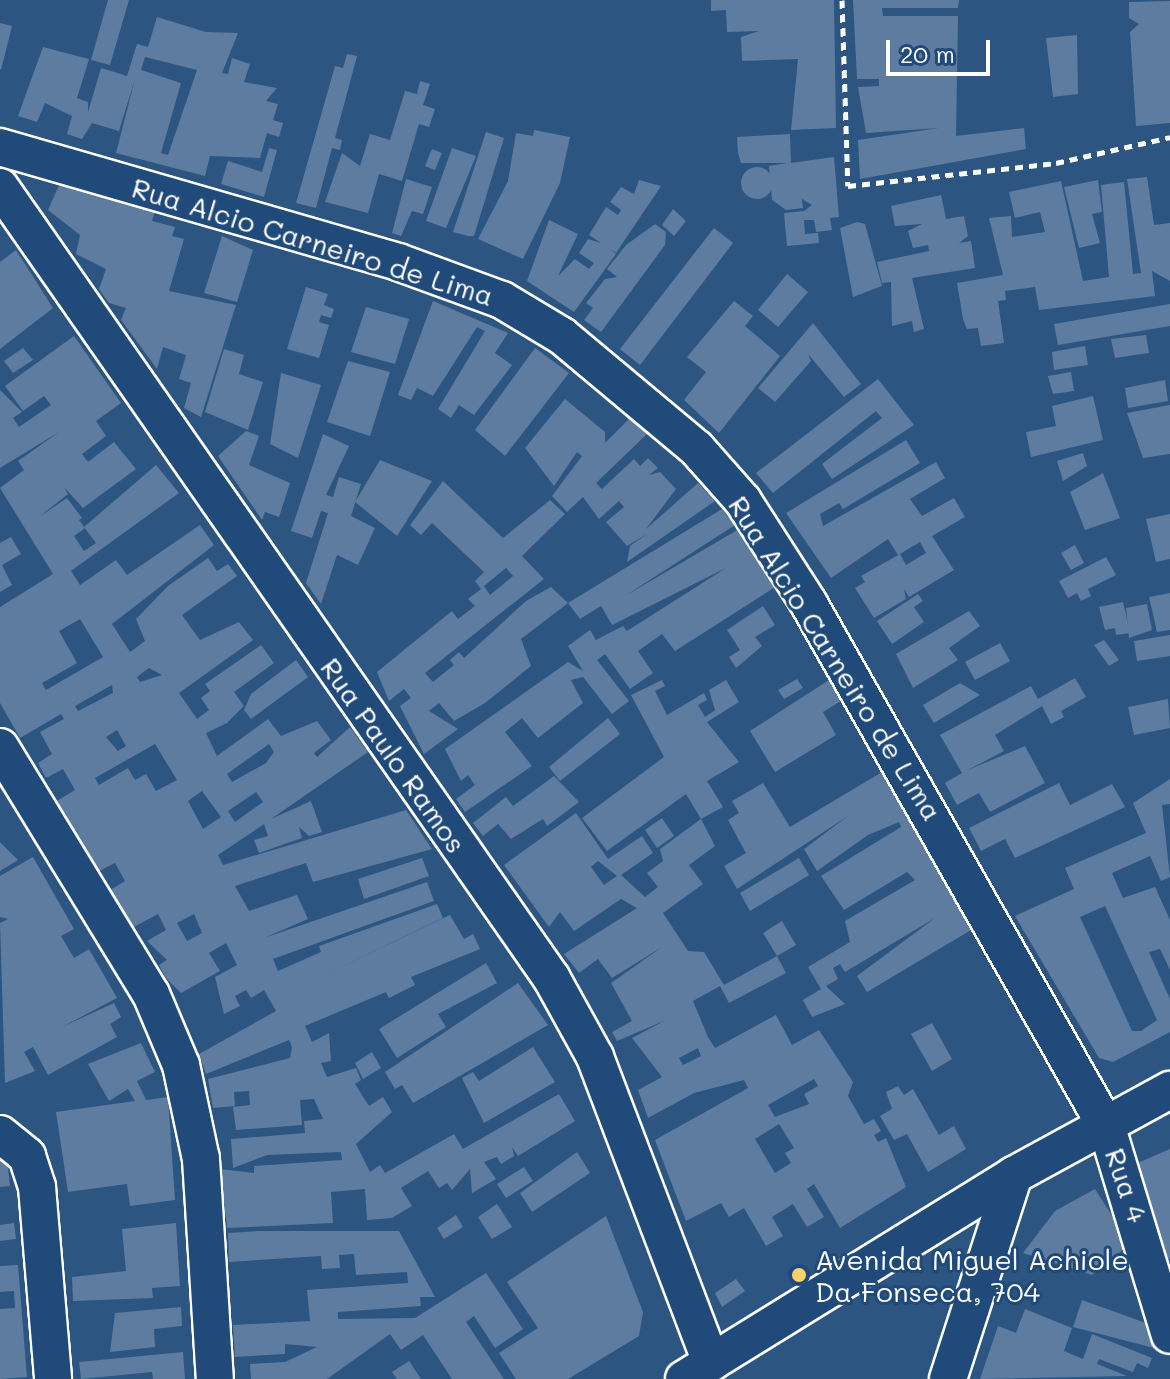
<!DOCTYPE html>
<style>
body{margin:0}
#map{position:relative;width:1170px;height:1379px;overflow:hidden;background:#2c5582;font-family:Mali,sans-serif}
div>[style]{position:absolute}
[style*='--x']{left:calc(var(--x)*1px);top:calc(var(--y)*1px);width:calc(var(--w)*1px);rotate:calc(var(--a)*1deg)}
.building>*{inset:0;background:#5e7c9f}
.round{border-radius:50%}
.path>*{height:5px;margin-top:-2.5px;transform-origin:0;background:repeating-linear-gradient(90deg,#fff 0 8px,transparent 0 14px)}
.roads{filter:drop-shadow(2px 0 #fff) drop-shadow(-2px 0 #fff) drop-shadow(0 2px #fff) drop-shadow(0 -2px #fff)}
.minor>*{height:36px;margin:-18px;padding:0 18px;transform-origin:18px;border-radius:18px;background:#1f4a7a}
.dots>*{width:22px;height:22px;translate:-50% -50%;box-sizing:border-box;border:4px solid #1f4a7a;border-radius:50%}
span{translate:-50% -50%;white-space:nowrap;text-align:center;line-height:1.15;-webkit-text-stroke:6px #1f4a7a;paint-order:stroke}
.street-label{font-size:28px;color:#fff}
.poi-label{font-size:28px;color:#fff}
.left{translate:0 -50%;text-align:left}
.scale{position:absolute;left:886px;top:40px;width:104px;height:36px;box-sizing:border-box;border:4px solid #fff;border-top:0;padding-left:10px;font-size:24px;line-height:28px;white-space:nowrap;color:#fff;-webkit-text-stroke:6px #1f4a7a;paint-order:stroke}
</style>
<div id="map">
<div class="building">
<i style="clip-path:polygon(108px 0,129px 0,110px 65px,91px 60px)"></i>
<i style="clip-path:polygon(711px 0,834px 0,836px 128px,791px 130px,798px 59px,742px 61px,741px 37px,759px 31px,727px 32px,726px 10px,711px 11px)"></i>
<i style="clip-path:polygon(853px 0,959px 0,958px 8px,882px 8px,883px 16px,958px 16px,956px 136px,1024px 128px,1026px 149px,860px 179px,858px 140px,939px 128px,866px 133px,858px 87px,879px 86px,879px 79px,857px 79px)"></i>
<i style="clip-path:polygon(1170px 1px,1170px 123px,1136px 126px,1130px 32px,1139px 24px,1129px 18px,1129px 2px)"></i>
<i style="clip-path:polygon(evenodd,157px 17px,206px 32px,238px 33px,222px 73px,228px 74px,232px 58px,250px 64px,244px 82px,277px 88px,266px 101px,278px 104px,273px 120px,283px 123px,279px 137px,267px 133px,260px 158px,210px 156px,205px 176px,116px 153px,135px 79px,119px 131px,92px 123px,82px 139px,67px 134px,72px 116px,45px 103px,37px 122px,18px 116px,43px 47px,89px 59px,77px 98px,88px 102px,88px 112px,101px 68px,127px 76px,137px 44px,148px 47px,157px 17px,145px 57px,197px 70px,168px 155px,161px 153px,181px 83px,141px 70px,145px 57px)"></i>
<i style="clip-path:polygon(0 23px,12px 26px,1px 70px,0 69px)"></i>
<i style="clip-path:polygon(1077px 35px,1078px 94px,1053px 97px,1046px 38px)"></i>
<i style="clip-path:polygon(347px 54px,357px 56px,335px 138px,342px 140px,340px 150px,332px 148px,316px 208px,296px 203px,335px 66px,343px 68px)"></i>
<i style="clip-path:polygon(420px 81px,430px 84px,423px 105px,435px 109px,429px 127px,419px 124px,402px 181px,379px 174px,368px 213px,325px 202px,342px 153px,360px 166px,370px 134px,390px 140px,405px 91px,417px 94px)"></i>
<i style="clip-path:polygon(534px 130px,570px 137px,560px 183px,523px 259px,478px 239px,508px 181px,516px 133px,533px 136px)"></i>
<i style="clip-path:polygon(486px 132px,504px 138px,474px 236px,468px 236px,453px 232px)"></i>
<i style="clip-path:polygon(790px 134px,791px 163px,834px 157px,839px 217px,830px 218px,832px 230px,816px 232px,814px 220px,804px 220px,805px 234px,818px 233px,819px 243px,787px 246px,784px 213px,804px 211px,812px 205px,802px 199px,803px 208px,786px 210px,772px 200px,769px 166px,787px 163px,741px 163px,738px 153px,737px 137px)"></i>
<i style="clip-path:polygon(269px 148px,277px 150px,264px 197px,221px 184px,228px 161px,262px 172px)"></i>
<i style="clip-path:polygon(452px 148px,476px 156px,446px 228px,426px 221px)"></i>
<i style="clip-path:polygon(432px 149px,442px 153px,435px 170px,425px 166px)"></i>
<i class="round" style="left:741px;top:167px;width:32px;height:32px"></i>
<i style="clip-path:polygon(1147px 177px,1154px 225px,1170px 223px,1170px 281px,1152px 271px,1155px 296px,1039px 310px,1035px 287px,1005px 291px,1006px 300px,998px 301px,1004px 343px,981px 346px,978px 328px,967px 329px,963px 319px,957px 283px,1003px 275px,989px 218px,1011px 216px,1012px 237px,1045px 232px,1040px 212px,1015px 218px,1009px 192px,1061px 181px,1083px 281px,1109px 277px,1101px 185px,1124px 182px,1133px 274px,1141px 273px,1127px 179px)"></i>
<i style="clip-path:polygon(406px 179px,432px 187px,423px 214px,412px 211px,401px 236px,392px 233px)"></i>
<i style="clip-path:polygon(639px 180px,661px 186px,616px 253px,609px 248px,616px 254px,574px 312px,527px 281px,549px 220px,578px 234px,558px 276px,575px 259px,589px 269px,594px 263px,579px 253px,588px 239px,601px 243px,589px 235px,606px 207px,618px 215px,621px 210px,610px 202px,621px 187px,634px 194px)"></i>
<i style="clip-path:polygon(1098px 180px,1102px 212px,1092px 214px,1100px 243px,1079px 248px,1064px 187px)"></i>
<i style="clip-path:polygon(60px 183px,156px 208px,152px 221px,175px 227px,172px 236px,184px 239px,169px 291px,236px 305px,201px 417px,184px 408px,191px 383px,179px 379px,186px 355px,163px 347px,157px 369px,121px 320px,126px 308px,109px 303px,99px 289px,106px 269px,76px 254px,80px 235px,48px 210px)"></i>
<i style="clip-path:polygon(941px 195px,946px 219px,964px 216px,968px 236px,959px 243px,971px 241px,975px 268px,912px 278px,924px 329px,914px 332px,912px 321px,892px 326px,891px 282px,882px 283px,877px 262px,929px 251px,928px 245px,913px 248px,908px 231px,922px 224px,895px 226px,891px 206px)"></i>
<i style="clip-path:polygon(673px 209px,686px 221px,674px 236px,662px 225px)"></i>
<i style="clip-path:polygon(857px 222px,865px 224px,882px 286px,853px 297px,840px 228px)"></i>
<i style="clip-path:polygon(655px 224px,666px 232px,665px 245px,601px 332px,584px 320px,593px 308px,586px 303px,605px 279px,617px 277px,607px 269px,626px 245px)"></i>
<i style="clip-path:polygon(714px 228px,733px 243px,640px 365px,620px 349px)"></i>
<i style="clip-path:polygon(222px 236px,253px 250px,237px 302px,204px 293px)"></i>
<i style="clip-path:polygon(16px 250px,53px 308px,0 349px,0 262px)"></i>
<i style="clip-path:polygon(787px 274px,808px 292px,778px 327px,758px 310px)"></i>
<i style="clip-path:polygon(306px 287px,328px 294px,324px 305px,334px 309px,331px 318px,321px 315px,319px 322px,329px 325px,319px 358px,287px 349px)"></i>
<i style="clip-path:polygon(433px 301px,508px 333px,495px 353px,512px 365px,474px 415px,459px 405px,451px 418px,438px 409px,485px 331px,477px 327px,433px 396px,417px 388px,411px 400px,398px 395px)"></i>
<i style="clip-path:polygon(734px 301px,753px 316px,745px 326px,780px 356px,719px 433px,684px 400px,706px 372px,687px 357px)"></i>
<i style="clip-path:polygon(1170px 304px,1170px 326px,1058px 345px,1054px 324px)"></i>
<i style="clip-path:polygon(366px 307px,409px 319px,395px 364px,351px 352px)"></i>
<i style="clip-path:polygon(813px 323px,861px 384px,844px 397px,808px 354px,811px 361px,775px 402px,758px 388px)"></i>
<i style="clip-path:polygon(1146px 335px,1149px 353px,1115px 358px,1111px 339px)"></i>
<i style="clip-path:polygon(evenodd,74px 336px,121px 403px,96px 421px,106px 436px,82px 454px,88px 462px,114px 442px,136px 469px,83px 508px,64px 487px,68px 494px,39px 517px,67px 498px,82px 518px,79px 520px,85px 528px,74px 536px,84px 551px,96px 543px,84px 527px,156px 465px,179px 493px,71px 571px,80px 585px,116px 560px,127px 575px,200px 525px,214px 545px,112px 624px,130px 652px,145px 641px,136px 619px,168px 586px,208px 558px,217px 571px,228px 564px,237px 576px,182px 615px,200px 640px,239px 622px,253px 640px,179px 693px,197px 719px,209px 710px,201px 698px,210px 691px,205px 684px,261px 645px,274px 663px,234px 692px,244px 706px,227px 723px,206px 733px,217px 756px,268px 719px,281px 736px,317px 721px,331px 740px,314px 753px,317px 757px,350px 727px,368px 752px,271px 819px,311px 801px,322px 832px,309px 836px,299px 827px,302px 838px,259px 853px,254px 840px,268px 836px,264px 824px,218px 855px,223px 865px,406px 810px,432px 849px,313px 882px,306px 863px,235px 886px,249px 911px,297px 895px,308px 919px,264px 938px,427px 882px,434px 901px,273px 959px,278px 971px,321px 952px,319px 946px,437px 904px,443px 918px,312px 981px,450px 915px,464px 939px,473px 934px,480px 949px,411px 977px,415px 985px,389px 998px,386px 992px,305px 1026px,312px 1042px,329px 1033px,331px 1061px,321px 1063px,327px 1077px,356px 1068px,361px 1080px,355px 1084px,369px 1106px,383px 1097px,392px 1112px,356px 1144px,370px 1172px,380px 1165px,385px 1173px,454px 1134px,463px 1149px,559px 1094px,575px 1121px,518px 1156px,512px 1147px,514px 1156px,501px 1164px,497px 1157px,484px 1162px,496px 1179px,472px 1193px,470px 1169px,452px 1190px,447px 1183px,439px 1188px,428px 1171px,401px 1188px,412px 1206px,392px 1218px,367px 1220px,365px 1189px,331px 1192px,333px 1223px,227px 1228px,220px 1169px,254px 1173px,254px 1166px,342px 1160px,341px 1152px,267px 1155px,233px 1168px,231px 1139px,305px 1133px,304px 1121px,323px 1119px,314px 1099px,300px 1100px,302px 1125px,236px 1130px,233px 1107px,250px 1105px,249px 1091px,234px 1092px,235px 1106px,213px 1108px,208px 1079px,290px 1058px,292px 1047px,289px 1040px,206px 1074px,199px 1054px,276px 1011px,264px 990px,251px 998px,246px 990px,235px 996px,240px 1006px,224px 1014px,215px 977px,237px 965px,226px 943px,209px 953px,220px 971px,181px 993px,166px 978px,159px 965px,167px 960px,147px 941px,166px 930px,158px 914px,132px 928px,107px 892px,125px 881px,115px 863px,99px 871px,55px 802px,75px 790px,63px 769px,46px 778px,38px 763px,52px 754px,40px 732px,64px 719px,61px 714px,20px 738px,0 703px,0 607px,53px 574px,0 488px,24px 470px,18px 461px,59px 432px,0 468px,0 390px,22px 412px,13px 418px,19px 427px,51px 405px,44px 396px,23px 411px,5px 386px,74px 336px,80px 619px,103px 657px,46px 690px,42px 683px,77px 663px,59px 631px,80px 619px,74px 336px,149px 668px,162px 675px,140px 682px,137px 677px,149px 668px,74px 336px,112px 685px,113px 693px,78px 711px,75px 706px,112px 685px,74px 336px,117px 730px,126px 746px,118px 751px,106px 737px,117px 730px,74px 336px,155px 744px,177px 780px,156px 791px,146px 774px,135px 780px,128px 768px,99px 785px,95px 778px,155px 744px,74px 336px,269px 744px,274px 752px,266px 763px,232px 782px,227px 774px,269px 744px,74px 336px,202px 791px,221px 817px,203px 829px,188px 801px,202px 791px,74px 336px,256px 792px,263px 802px,235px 822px,228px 811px,256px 792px,74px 336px,194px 914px,202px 933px,187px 941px,177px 923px,194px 914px)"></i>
<i style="clip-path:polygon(1085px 346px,1088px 365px,1054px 370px,1052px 352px)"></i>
<i style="clip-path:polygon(23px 348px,33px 360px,13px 373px,4px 361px)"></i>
<i style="clip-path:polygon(535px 348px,569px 373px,505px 456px,475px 430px)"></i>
<i style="clip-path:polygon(224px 349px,244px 355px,239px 374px,263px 382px,248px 430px,205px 412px)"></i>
<i style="clip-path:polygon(348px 361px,390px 372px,370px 436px,327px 422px)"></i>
<i style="clip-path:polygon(1071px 372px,1074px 391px,1053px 394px,1048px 376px)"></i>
<i style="clip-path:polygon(281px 373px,321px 385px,298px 458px,270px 444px)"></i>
<i style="clip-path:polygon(878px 379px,914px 425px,832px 479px,822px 464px,882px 418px,876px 411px,773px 493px,756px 473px)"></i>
<i style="clip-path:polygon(1165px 380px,1168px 401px,1128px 408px,1125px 388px)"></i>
<i style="clip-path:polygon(1093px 396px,1103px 440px,1031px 457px,1026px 432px,1056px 426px,1052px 406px)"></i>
<i style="clip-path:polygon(565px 399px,605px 432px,605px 443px,630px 418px,647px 434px,596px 483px,602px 489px,634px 459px,640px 466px,648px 458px,658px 468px,649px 475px,660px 472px,676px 489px,646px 529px,698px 483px,715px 501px,627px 562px,630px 546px,647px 534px,627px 546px,606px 522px,624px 507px,619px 501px,599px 519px,583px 497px,567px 512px,552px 496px,582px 456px,577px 452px,554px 486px,525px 448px)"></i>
<i style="clip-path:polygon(1170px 405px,1170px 454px,1143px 458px,1127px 413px)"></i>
<i style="clip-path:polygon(246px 431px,259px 436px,249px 465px,290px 483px,279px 517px,265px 512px,262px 520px,218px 456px)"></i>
<i style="clip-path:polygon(323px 434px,349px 446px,326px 495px,333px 497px,339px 477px,361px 484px,351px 516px,375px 528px,358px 565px,337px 555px,321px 604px,306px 583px,328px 513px,321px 511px,312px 538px,291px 531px)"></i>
<i style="clip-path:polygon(906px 440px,920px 463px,843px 509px,839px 503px,820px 514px,823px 526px,936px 462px,945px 478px,910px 499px,922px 516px,954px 498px,965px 517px,932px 536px,954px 570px,909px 597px,904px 589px,906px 599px,874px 618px,855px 588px,865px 582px,861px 576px,900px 554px,906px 565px,926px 553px,920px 542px,898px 555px,888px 539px,831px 578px,786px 513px)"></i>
<i style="clip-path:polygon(1083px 453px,1087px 466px,1063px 481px,1057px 461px)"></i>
<i style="clip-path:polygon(380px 460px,432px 481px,397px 536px,355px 502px)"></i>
<i style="clip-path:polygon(1103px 473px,1120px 518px,1085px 530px,1070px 492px)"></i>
<i style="clip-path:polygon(evenodd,443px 481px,503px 538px,550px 500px,565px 514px,522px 556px,544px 579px,425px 673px,433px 682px,454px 665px,450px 660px,459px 652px,464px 658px,526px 601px,551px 587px,568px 603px,722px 509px,735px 525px,625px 596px,739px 529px,780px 584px,675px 651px,662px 634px,638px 651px,653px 673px,630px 689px,605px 654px,597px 660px,629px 701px,612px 714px,583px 677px,571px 680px,583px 703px,538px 738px,522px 718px,505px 732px,532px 766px,465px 812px,456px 799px,475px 785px,468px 775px,461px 781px,445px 749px,568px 662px,583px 671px,568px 646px,590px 630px,596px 640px,623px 626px,627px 631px,726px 568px,612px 625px,601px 606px,580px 619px,568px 603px,521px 639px,531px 666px,485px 703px,454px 721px,439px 703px,429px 711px,458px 729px,424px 754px,400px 706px,411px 698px,404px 689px,389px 701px,377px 672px,452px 611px,458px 619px,475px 606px,468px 599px,481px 589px,475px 581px,484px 572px,432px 523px,421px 535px,410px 525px,443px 481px,506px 568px,513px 576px,490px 595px,484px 586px,506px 568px)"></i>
<i style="clip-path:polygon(1170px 514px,1170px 559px,1156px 562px,1146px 519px)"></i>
<i style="clip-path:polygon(11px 537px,21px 554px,2px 565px,12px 585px,0 592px,0 543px)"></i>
<i style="clip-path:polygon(1075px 545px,1084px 563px,1071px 570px,1061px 553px)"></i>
<i style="clip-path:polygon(1106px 557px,1116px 575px,1088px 589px,1091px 596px,1081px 601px,1077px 593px,1068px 598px,1059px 581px)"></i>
<i style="clip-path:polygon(1170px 593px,1170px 630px,1157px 632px,1149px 597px)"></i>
<i style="clip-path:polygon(918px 594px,923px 601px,914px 607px,924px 622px,892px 644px,877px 621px)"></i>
<i style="clip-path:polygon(1123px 602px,1130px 633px,1116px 635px,1115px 628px,1105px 630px,1099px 607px)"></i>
<i style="clip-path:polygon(1147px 604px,1152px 630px,1129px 638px,1126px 608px)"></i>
<i style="clip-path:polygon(763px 606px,775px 625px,755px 637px,762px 646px,736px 668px,729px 657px,740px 650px,727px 630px)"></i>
<i style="clip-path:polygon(969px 611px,980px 626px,949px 648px,958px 660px,913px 688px,896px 654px)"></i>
<i style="clip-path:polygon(1170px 635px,1170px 656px,1137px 661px,1134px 641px)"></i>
<i style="clip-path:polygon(1104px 640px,1119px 660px,1109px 666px,1094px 645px)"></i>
<i style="clip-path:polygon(1000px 643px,1010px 661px,975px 680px,965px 662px)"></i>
<i style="clip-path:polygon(296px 660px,308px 677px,251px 719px,244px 710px,251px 694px)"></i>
<i style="clip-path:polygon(1075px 678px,1086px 697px,1061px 711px,1064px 717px,1051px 724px,1042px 706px,995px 735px,1004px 751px,968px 770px,1025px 746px,1045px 783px,990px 812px,979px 793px,957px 805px,945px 783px,962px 773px,940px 735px,1031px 686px,1038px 699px)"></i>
<i style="clip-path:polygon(797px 679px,803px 688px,784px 699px,778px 690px)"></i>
<i style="clip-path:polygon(662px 680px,665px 686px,655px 691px,667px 715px,704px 693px,707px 700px,698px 705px,705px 717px,715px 710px,709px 690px,726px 680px,739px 702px,707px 722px,739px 762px,707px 781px,723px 807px,701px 819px,686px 794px,607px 851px,582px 818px,664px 757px,631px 695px)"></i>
<i style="clip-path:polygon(829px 680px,841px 701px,823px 712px,836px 735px,775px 772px,750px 731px)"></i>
<i style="clip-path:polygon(960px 683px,980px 695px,934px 723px,923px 705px)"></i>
<i style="clip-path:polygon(1168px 699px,1170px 728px,1134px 735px,1128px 707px)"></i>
<i style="clip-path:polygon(608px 718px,620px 734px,560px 781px,549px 767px)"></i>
<i style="clip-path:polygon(882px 772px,971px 930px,867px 992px,857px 976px,935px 918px,845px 972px,840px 964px,833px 968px,838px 979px,826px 986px,845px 1004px,812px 1017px,803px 1000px,821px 989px,808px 967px,850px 942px,845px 921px,915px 880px,907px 872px,844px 910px,821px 876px,901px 827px,899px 822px,868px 835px,817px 871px,804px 849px,848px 816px,737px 889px,724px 866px,746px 853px,728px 820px,739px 813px,732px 801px,763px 783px,790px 827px)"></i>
<i style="clip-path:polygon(554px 776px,579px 802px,547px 826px,543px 819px,511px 839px,498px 824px,483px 836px,473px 823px,506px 797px,513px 806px)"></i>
<i style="clip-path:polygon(evenodd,1170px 779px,1170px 804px,1162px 805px,1170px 877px,1161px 881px,1150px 856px,1112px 873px,1123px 898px,1155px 887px,1170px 920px,1170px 970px,1160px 949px,1149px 952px,1170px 999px,1170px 1032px,1113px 1062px,1099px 1058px,1015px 916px,1074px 889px,1065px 868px,1146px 833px,1133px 803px,1170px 779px,1105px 906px,1157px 1020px,1141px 1031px,1132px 1031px,1080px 917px,1105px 906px)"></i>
<i style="clip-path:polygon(1059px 783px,1070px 805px,1112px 784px,1125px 807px,1015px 858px,1005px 839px,981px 851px,969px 828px)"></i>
<i style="clip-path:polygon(evenodd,576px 813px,608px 859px,642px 836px,653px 853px,621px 875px,645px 897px,658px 887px,647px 873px,663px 861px,660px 849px,701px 819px,715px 846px,689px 865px,703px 884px,663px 913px,688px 951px,704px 952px,724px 985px,777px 956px,786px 973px,729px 1003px,720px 986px,693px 1001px,708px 1037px,715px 1048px,776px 1015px,792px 1045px,819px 1030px,853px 1082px,848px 1096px,864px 1124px,874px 1119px,881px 1131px,874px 1135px,878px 1142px,886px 1138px,906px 1187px,840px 1228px,814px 1184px,807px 1189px,824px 1217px,807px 1227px,793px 1204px,772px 1217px,783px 1236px,766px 1246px,744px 1208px,729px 1217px,721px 1203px,686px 1221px,655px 1140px,748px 1088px,744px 1080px,694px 1093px,648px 1118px,638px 1090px,662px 1077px,632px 1038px,666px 1020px,617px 1041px,612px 1032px,632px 1021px,611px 983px,662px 947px,612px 978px,598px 959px,579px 973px,564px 954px,637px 908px,621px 899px,574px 931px,560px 912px,549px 927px,504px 865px,576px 813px,598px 861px,617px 876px,604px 885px,591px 867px,598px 861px,576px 813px,698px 1048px,701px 1056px,683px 1065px,679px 1058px,698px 1048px,576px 813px,814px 1079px,818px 1086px,804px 1094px,809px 1104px,775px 1117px,768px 1105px,814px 1079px,576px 813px,779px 1124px,794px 1148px,785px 1153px,791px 1163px,775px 1173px,755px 1139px,779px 1124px)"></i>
<i style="clip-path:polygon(662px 818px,674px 836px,657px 848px,645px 830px)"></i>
<i style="clip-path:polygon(0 842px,18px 860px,0 871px)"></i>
<i style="clip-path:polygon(33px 857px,74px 929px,61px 936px,74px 958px,89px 949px,117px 998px,62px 1027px,114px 1003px,121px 1017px,110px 1024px,117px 1037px,48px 1075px,33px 1047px,24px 1052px,35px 1071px,5px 1083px,0 923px,8px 919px,0 917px,0 876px)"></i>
<i style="clip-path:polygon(422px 858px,429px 876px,364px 899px,358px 879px)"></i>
<i style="clip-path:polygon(799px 858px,809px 875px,750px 911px,740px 893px)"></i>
<i style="clip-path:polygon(782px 921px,796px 945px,777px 956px,763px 933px)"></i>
<i style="clip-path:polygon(486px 963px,497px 983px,438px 1014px,446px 1027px,397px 1058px,379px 1029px)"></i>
<i style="clip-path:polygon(518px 983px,548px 1025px,413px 1103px,402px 1085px,395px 1089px,385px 1072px)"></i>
<i style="clip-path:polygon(932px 1023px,952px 1059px,932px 1071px,911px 1034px)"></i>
<i style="clip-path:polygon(141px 1043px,155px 1072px,137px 1081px,146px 1100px,168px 1097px,175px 1200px,130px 1206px,127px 1184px,68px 1192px,56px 1112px,135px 1101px,128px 1089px,109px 1101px,88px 1064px)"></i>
<i style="clip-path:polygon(533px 1047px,555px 1082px,484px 1123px,462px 1078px,473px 1072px,479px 1081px)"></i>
<i style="clip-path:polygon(372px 1052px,381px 1068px,363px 1079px,355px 1063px)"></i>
<i style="clip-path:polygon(898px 1086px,904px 1095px,913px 1089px,939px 1135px,954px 1126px,966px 1149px,928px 1172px,907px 1134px,894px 1140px,880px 1116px,892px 1109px,886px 1092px)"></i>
<i style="clip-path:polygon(1170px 1149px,1170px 1259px,1160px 1262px,1133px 1165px)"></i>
<i style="clip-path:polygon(577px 1152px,590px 1173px,532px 1212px,520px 1193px)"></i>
<i style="clip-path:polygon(0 1158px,8px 1167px,10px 1186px,0 1187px)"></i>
<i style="clip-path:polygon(524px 1167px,533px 1181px,506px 1198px,497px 1184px)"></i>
<i style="clip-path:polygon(1095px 1189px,1130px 1244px,1092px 1275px,1023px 1253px,1055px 1211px)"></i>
<i style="clip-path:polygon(497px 1204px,512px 1227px,492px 1239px,478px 1217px)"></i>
<i style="clip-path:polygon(456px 1215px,463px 1227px,444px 1239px,437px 1228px)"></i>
<i style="clip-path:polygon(606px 1216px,643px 1312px,639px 1336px,568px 1379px,516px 1379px,499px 1353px,538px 1328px,507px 1282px)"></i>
<i style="clip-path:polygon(14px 1223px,16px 1239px,0 1241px,0 1225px)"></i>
<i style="clip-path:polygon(176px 1223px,180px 1286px,152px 1288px,153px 1298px,73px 1301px,72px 1277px,126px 1271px,122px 1229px)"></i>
<i style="clip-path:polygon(258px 1231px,399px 1231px,435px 1297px,420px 1297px,421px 1306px,338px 1312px,338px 1319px,415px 1318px,486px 1273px,523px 1329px,495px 1348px,474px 1316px,466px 1322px,504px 1379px,452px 1379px,423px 1335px,401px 1350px,390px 1334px,327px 1379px,251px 1379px,250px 1364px,285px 1362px,317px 1347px,285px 1344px,285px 1354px,235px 1357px,233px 1325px,310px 1321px,307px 1290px,408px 1283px,407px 1272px,356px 1275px,354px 1254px,339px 1255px,340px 1268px,322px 1269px,321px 1256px,229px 1262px,228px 1233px)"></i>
<i style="clip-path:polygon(18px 1265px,27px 1377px,0 1379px,0 1309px,15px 1308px,14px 1291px,0 1292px,0 1266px)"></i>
<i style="clip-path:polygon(736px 1279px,745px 1291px,722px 1307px,715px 1293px)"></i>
<i style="clip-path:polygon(1082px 1300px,1157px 1327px,1154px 1348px,1073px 1327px)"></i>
<i style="clip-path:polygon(181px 1307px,182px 1326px,154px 1329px,155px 1347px,110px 1352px,115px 1313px)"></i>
<i style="clip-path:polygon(1025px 1309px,1072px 1328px,1064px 1351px,1083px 1359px,1092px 1334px,1152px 1358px,1148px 1368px,1137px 1363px,1133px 1372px,1099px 1359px,1097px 1364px,1127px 1376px,980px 1379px,998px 1326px,1016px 1333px)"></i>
<i style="clip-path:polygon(183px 1352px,185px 1379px,153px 1379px,152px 1372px,81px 1379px,79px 1362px)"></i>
<i style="clip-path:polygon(409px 1361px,421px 1379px,397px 1379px,392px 1372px)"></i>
</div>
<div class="path">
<i style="--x:842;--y:0;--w:186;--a:88.2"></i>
<i style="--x:848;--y:186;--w:209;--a:-6.3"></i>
<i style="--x:1056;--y:163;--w:117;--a:-12.8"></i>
</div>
<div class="roads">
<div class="minor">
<i style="--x:0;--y:147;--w:414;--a:16.1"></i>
<i style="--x:398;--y:262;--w:111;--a:20.1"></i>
<i style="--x:502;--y:300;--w:70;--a:31"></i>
<i style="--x:562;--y:336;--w:176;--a:39.9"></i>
<i style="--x:697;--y:449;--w:69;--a:48.5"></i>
<i style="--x:743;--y:501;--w:122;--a:57.3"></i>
<i style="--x:809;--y:604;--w:603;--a:60.37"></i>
<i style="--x:1107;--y:1128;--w:216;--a:73.1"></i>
<i style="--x:0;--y:187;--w:965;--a:55.12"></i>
<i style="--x:552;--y:979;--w:89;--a:61.1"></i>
<i style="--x:595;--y:1057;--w:327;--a:69.2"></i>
<i style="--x:0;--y:747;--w:289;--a:58.6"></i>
<i style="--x:151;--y:994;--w:77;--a:67.1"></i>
<i style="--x:181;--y:1065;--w:96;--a:78"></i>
<i style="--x:201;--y:1159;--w:220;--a:86.4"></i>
<i style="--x:0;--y:1134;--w:35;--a:39"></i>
<i style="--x:27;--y:1156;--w:33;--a:72"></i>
<i style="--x:37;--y:1187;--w:193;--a:85.2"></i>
<i style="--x:684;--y:1379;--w:388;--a:-31.7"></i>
<i style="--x:1014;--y:1175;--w:178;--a:-28.6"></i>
<i style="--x:948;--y:1379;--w:214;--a:-72.1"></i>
</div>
</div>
<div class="dots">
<i style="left:799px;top:1275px;background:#ffd166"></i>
</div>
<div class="street-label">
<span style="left:313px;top:241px;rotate:17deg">Rua Alcio Carneiro de Lima</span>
<span style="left:836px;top:658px;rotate:58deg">Rua Alcio Carneiro de Lima</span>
<span style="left:394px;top:755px;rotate:55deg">Rua Paulo Ramos</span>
<span style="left:1127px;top:1185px;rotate:71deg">Rua 4</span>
</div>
<div class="poi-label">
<span class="left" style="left:815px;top:1275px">Avenida Miguel Achiole<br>Da Fonseca, 704</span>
</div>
<div class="scale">20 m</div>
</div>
